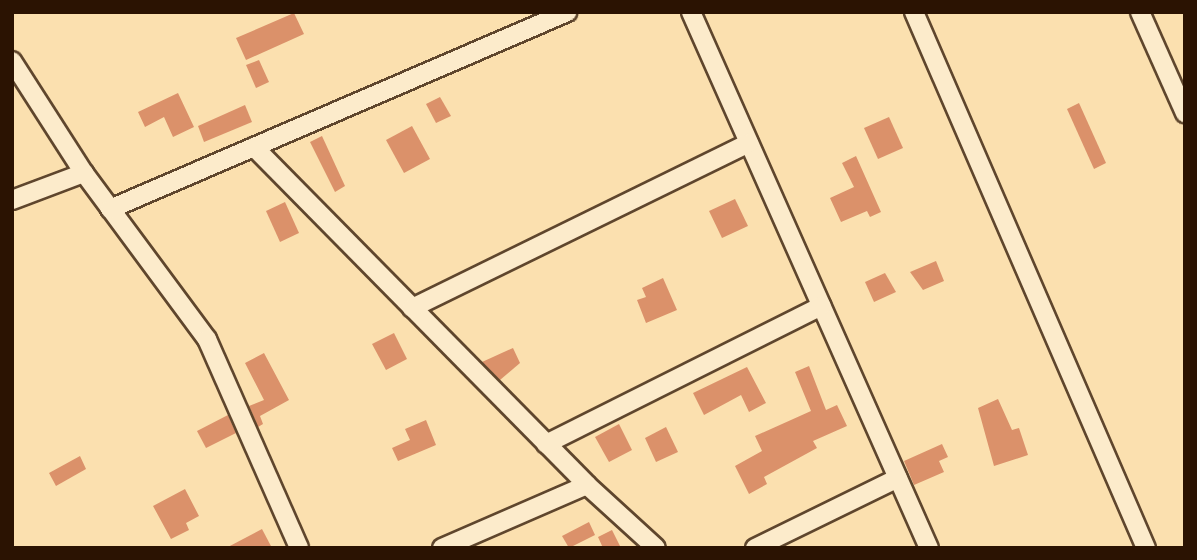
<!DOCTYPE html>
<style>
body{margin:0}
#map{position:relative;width:1197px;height:560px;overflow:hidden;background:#fbe0af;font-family:"Old Standard TT",serif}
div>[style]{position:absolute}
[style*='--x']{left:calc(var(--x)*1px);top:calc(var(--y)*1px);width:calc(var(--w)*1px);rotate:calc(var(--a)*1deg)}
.building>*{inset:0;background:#db916a}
.roads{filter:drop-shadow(2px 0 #5f462d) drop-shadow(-2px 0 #5f462d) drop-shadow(0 2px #5f462d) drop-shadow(0 -2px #5f462d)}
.street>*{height:18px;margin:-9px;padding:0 9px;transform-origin:9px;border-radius:9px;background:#fcebcb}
span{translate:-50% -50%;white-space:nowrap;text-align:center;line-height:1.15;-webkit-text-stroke:5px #fcebcb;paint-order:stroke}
.frame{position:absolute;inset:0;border:14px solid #2b1302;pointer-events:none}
</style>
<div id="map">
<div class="building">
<i style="clip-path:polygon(294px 13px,304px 34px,246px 60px,236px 38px)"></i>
<i style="clip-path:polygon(259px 60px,269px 82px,256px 88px,246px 65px)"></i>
<i style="clip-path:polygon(178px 93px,194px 127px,173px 137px,164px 117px,145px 127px,138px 112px)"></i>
<i style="clip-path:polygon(440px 97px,451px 116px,436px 123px,426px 104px)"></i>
<i style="clip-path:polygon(1079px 103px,1106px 163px,1094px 169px,1067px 109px)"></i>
<i style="clip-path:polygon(245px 105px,252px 122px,204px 142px,198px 126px)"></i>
<i style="clip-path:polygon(889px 117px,903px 148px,878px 159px,864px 128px)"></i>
<i style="clip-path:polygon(412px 126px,430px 159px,404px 173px,386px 140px)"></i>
<i style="clip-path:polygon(322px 136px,345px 186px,335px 192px,310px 142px)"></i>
<i style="clip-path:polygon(856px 156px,881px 212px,870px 217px,867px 211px,841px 222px,830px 198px,854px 187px,842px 163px)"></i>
<i style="clip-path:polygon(735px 199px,748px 226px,722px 238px,709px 211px)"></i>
<i style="clip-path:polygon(285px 202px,299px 233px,280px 242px,266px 211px)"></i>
<i style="clip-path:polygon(936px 261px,944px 281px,923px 290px,910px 272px)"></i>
<i style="clip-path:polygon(885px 273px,896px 292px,874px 302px,865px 282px)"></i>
<i style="clip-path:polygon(663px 278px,677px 310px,646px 323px,637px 300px,646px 297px,642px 288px)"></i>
<i style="clip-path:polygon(394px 333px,407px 359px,386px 370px,372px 344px)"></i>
<i style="clip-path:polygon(513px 348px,520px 363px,500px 380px,482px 362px)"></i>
<i style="clip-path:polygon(264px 353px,289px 400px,260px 416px,263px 424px,258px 427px,249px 406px,264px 400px,245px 363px)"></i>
<i style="clip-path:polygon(809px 366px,826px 410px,837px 405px,847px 426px,813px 441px,817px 448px,764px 477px,767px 484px,749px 494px,735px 466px,762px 451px,755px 436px,811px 411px,795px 372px)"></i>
<i style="clip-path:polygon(747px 367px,766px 403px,749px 412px,741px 395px,704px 415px,693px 393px)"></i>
<i style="clip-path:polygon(998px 399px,1012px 430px,1019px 428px,1028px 455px,994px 466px,978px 408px)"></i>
<i style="clip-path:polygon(228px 415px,236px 433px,206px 448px,197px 431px)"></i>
<i style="clip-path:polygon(426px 420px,436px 445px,398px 461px,392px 448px,410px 440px,405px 429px)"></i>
<i style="clip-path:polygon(619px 424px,632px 450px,609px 462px,595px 437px)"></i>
<i style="clip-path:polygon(666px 427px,678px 452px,656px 462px,645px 438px)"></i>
<i style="clip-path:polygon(942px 444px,948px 457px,939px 461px,944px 472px,914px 485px,904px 461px)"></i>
<i style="clip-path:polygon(80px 456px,86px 469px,56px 486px,49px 473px)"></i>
<i style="clip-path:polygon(185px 489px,199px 516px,186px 523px,189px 530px,171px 539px,153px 506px)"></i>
<i style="clip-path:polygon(589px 522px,595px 535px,569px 548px,562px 536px)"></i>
<i style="clip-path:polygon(262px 529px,272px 548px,226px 548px)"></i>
<i style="clip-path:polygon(612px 530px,621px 548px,603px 548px,598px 537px)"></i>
</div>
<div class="roads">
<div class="street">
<i style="--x:691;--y:12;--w:586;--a:66.06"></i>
<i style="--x:914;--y:12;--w:584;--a:66.6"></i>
<i style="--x:1140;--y:12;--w:111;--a:66"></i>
<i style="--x:12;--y:61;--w:133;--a:57.3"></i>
<i style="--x:84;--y:173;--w:207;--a:53.5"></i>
<i style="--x:207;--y:339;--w:228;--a:66.2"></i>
<i style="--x:254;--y:147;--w:474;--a:45.4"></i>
<i style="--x:587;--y:485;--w:93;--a:42.4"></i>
<i style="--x:12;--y:200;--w:77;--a:-20.6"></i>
<i style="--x:110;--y:209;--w:498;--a:-23.3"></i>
<i style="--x:412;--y:308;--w:375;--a:-26.1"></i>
<i style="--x:546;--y:444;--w:308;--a:-26.6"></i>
<i style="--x:442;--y:548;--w:158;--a:-23.5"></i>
<i style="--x:755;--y:548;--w:159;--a:-26.1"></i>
</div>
</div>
<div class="frame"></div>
</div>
